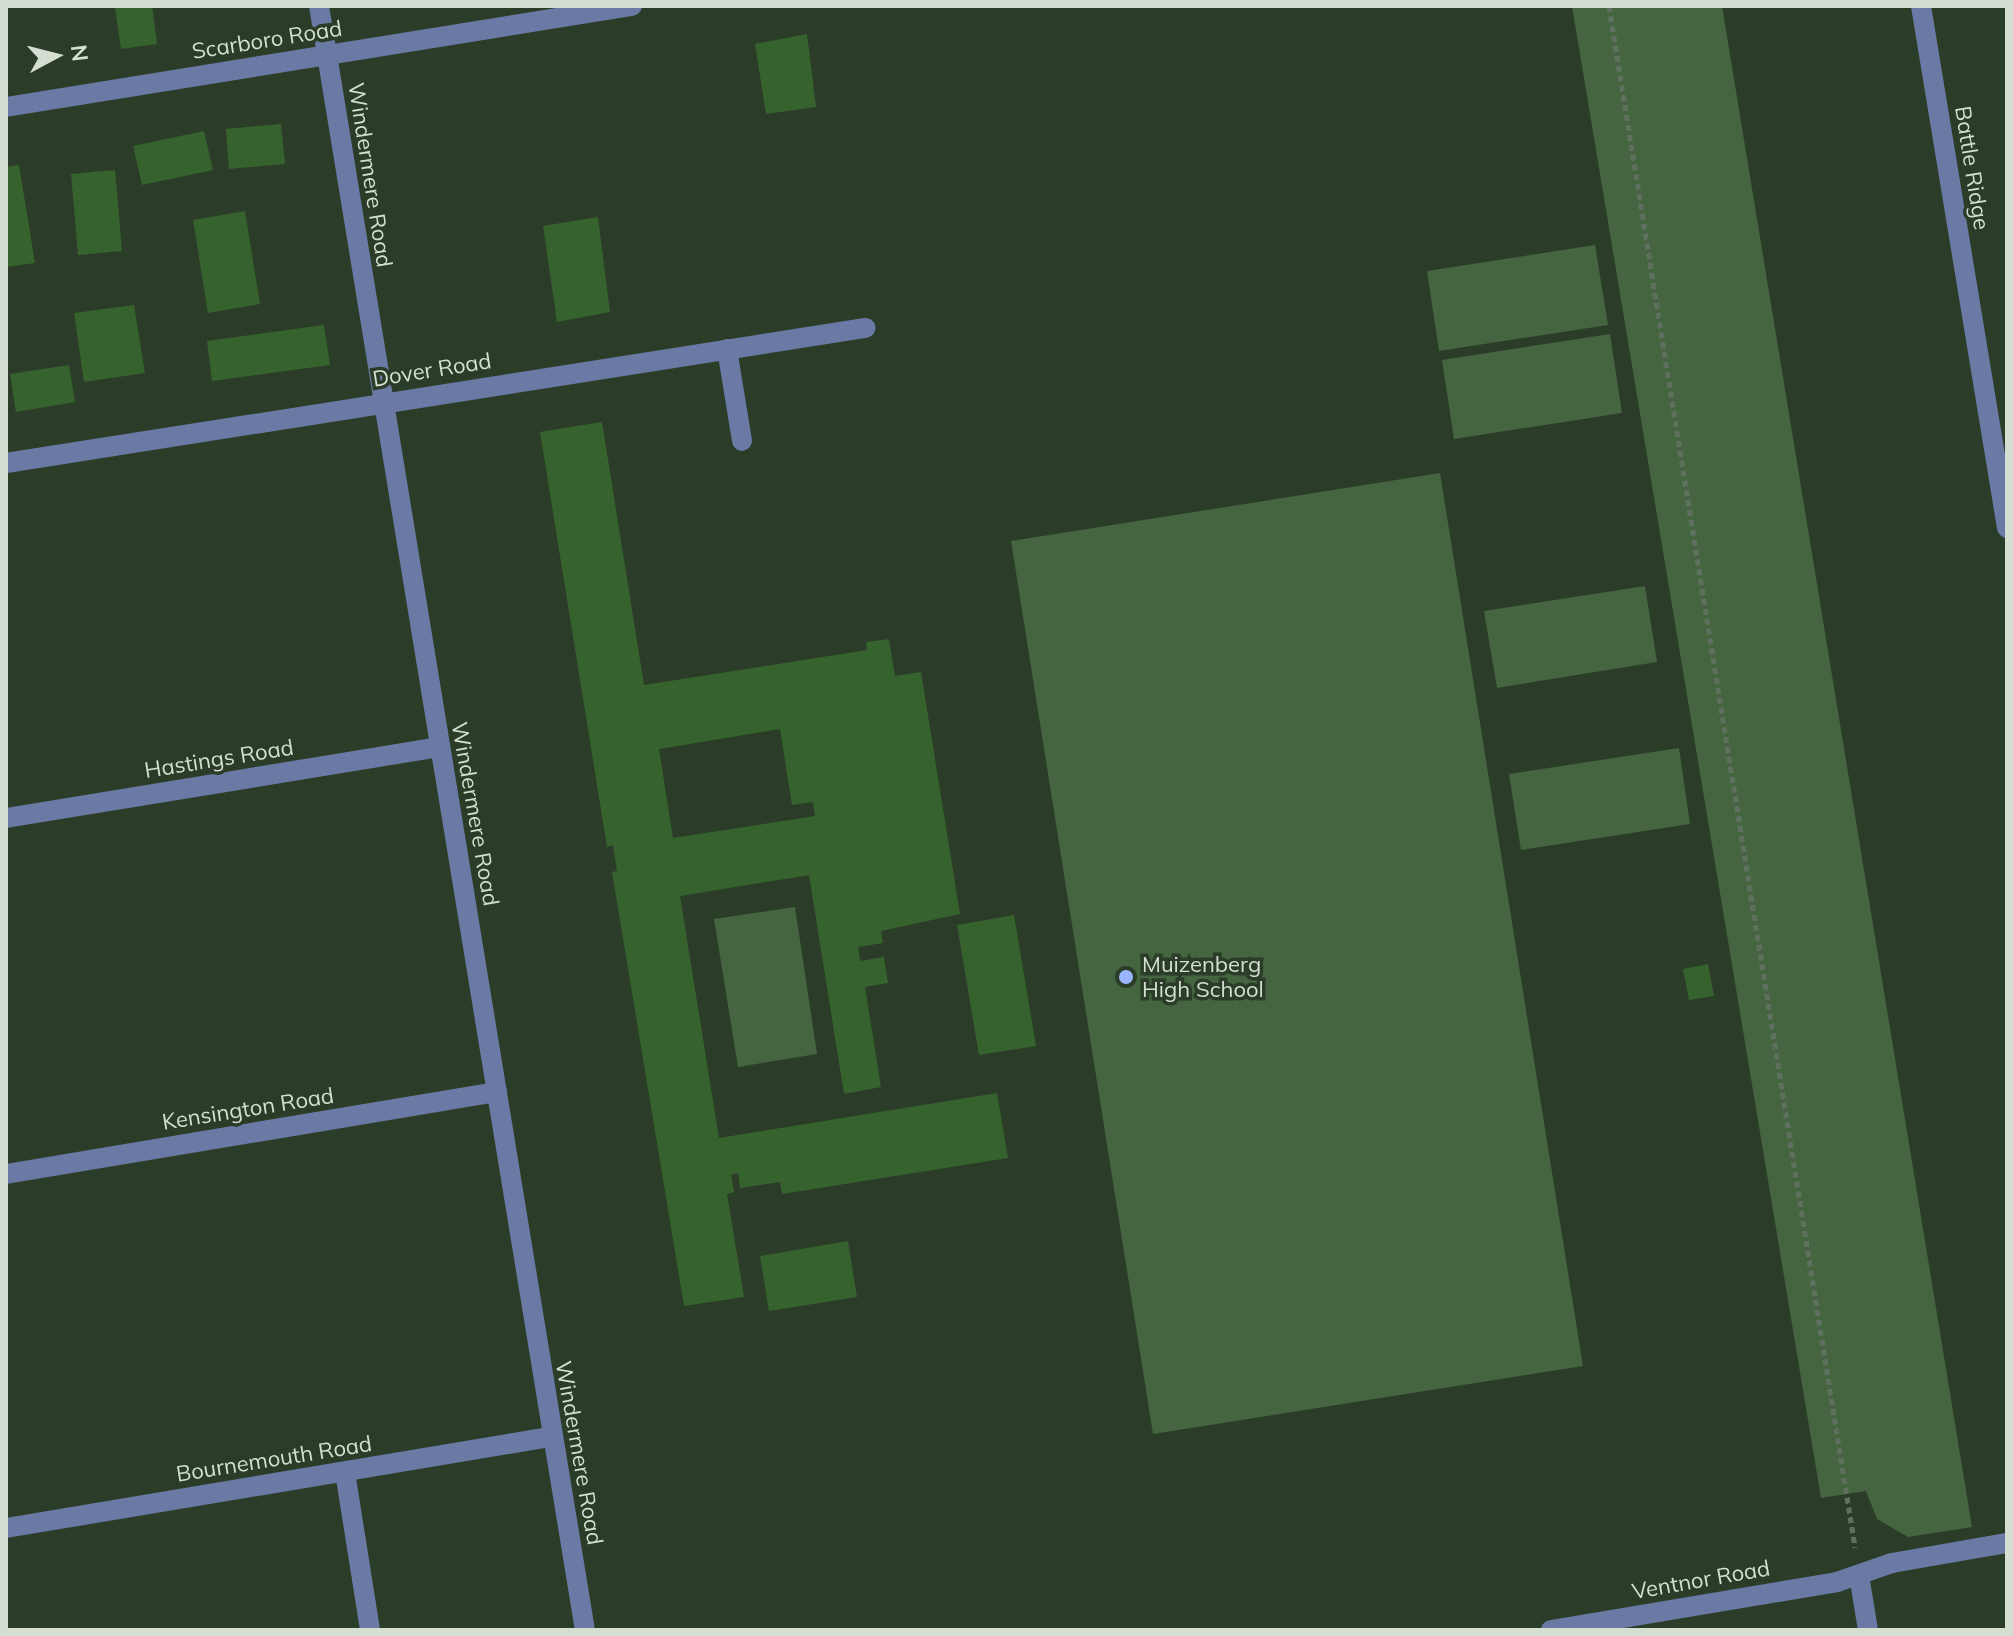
<!DOCTYPE html>
<style>
body{margin:0}
#map{position:relative;width:2013px;height:1636px;overflow:hidden;background:#2b3d28;font-family:Mulish,sans-serif}
div>[style]{position:absolute}
[style*='--x']{left:calc(var(--x)*1px);top:calc(var(--y)*1px);width:calc(var(--w)*1px);rotate:calc(var(--a)*1deg)}
.green>*{inset:0;background:#44653f}
.building>*{inset:0;background:#36622e}
.path>*{height:5px;margin-top:-2.5px;transform-origin:0;background:repeating-linear-gradient(90deg,#60705e 0 6px,transparent 0 10px)}
.minor>*{height:20px;margin:-10px;padding:0 10px;transform-origin:10px;border-radius:10px;background:#6a7aa5}
.dots>*{width:22px;height:22px;translate:-50% -50%;box-sizing:border-box;border:4px solid #2b3d28;border-radius:50%}
span{translate:-50% -50%;white-space:nowrap;text-align:center;line-height:1.15;-webkit-text-stroke:7px #2b3d28;paint-order:stroke}
.street-label{font-size:22px;color:#d4dfd2}
.poi-label{font-size:22px;color:#d4dfd2}
.left{translate:0 -50%;text-align:left}
.frame{position:absolute;inset:0;border:8px solid #d4dfd2;pointer-events:none}
.north{position:absolute;left:16px;top:16px;width:80px;height:80px;-webkit-text-stroke:6px #2b3d28;paint-order:stroke;rotate:83deg;font-size:22px;font-weight:700;line-height:32px;text-align:center;color:#d4dfd2}
.north::after{content:'';display:block;margin:auto;width:28px;height:36px;background:#d4dfd2;clip-path:polygon(50% 0,100% 100%,50% 72%,0 100%)}
</style>
<div id="map">
<div class="green">
<i style="clip-path:polygon(1572px 6px,1722px 6px,1972px 1527px,1908px 1537px,1877px 1519px,1866px 1491px,1821px 1498px)"></i>
<i style="clip-path:polygon(1595px 245px,1608px 325px,1439px 351px,1427px 271px)"></i>
<i style="clip-path:polygon(1610px 334px,1622px 413px,1454px 439px,1442px 360px)"></i>
<i style="clip-path:polygon(1440px 473px,1583px 1366px,1153px 1434px,1011px 541px)"></i>
<i style="clip-path:polygon(1645px 586px,1657px 662px,1497px 688px,1484px 611px)"></i>
<i style="clip-path:polygon(1679px 748px,1690px 824px,1521px 850px,1509px 774px)"></i>
<i style="clip-path:polygon(795px 907px,817px 1054px,738px 1067px,714px 919px)"></i>
</div>
<div class="building">
<i style="clip-path:polygon(126px 6px,152px 6px,157px 44px,121px 49px,115px 8px)"></i>
<i style="clip-path:polygon(807px 34px,816px 107px,766px 114px,755px 44px)"></i>
<i style="clip-path:polygon(281px 124px,285px 164px,229px 169px,226px 129px)"></i>
<i style="clip-path:polygon(204px 131px,213px 170px,142px 185px,133px 146px)"></i>
<i style="clip-path:polygon(19px 165px,35px 263px,6px 267px,6px 167px)"></i>
<i style="clip-path:polygon(115px 170px,122px 251px,78px 255px,71px 174px)"></i>
<i style="clip-path:polygon(245px 211px,260px 304px,208px 313px,193px 220px)"></i>
<i style="clip-path:polygon(598px 217px,610px 312px,557px 322px,543px 226px)"></i>
<i style="clip-path:polygon(134px 305px,145px 373px,84px 382px,74px 313px)"></i>
<i style="clip-path:polygon(324px 325px,330px 365px,212px 381px,207px 341px)"></i>
<i style="clip-path:polygon(69px 365px,75px 402px,16px 412px,10px 374px)"></i>
<i style="clip-path:polygon(evenodd,602px 422px,644px 685px,867px 650px,866px 642px,889px 639px,895px 676px,921px 672px,960px 914px,881px 931px,883px 943px,858px 947px,860px 961px,884px 957px,888px 983px,865px 987px,881px 1087px,844px 1094px,809px 875px,680px 896px,719px 1138px,997px 1093px,1008px 1158px,782px 1194px,780px 1182px,740px 1188px,738px 1173px,731px 1175px,734px 1192px,727px 1194px,744px 1297px,684px 1306px,612px 872px,617px 871px,613px 845px,607px 847px,540px 432px,602px 422px,780px 729px,792px 805px,813px 802px,815px 816px,673px 838px,659px 749px,780px 729px)"></i>
<i style="clip-path:polygon(1014px 915px,1036px 1046px,979px 1055px,957px 925px)"></i>
<i style="clip-path:polygon(1708px 964px,1714px 996px,1689px 1000px,1683px 969px)"></i>
<i style="clip-path:polygon(848px 1241px,857px 1297px,769px 1311px,760px 1256px)"></i>
</div>
<div class="path">
<i style="--x:1609;--y:6;--w:1561;--a:80.93"></i>
</div>
<div class="minor">
<i style="--x:319;--y:6;--w:1646;--a:80.7"></i>
<i style="--x:1921;--y:6;--w:529;--a:80.64"></i>
<i style="--x:6;--y:107;--w:634;--a:-9.17"></i>
<i style="--x:727;--y:349;--w:93;--a:80.7"></i>
<i style="--x:6;--y:463;--w:870;--a:-8.93"></i>
<i style="--x:6;--y:818;--w:440;--a:-9.3"></i>
<i style="--x:6;--y:1174;--w:498;--a:-9.5"></i>
<i style="--x:345;--y:1472;--w:160;--a:81"></i>
<i style="--x:6;--y:1528;--w:552;--a:-9.5"></i>
<i style="--x:1859;--y:1575;--w:56;--a:80.7"></i>
<i style="--x:1551;--y:1630;--w:290;--a:-9.5"></i>
<i style="--x:1837;--y:1582;--w:58;--a:-19.1"></i>
<i style="--x:1892;--y:1563;--w:117;--a:-9.9"></i>
</div>
<div class="dots">
<i style="left:1126px;top:977px;background:#9ab5fd"></i>
</div>
<div class="street-label">
<span style="left:267px;top:40px;rotate:-9deg">Scarboro Road</span>
<span style="left:1972px;top:168px;rotate:81deg">Battle Ridge</span>
<span style="left:370px;top:175px;rotate:81deg">Windermere Road</span>
<span style="left:432px;top:370px;rotate:-9deg">Dover Road</span>
<span style="left:219px;top:759px;rotate:-9deg">Hastings Road</span>
<span style="left:475px;top:814px;rotate:80deg">Windermere Road</span>
<span style="left:248px;top:1109px;rotate:-9deg">Kensington Road</span>
<span style="left:579px;top:1453px;rotate:80deg">Windermere Road</span>
<span style="left:274px;top:1459px;rotate:-9deg">Bournemouth Road</span>
<span style="left:1701px;top:1580px;rotate:-10deg">Ventnor Road</span>
</div>
<div class="poi-label">
<span class="left" style="left:1142px;top:977px">Muizenberg<br>High School</span>
</div>
<div class="frame"></div>
<div class="north">N</div>
</div>
